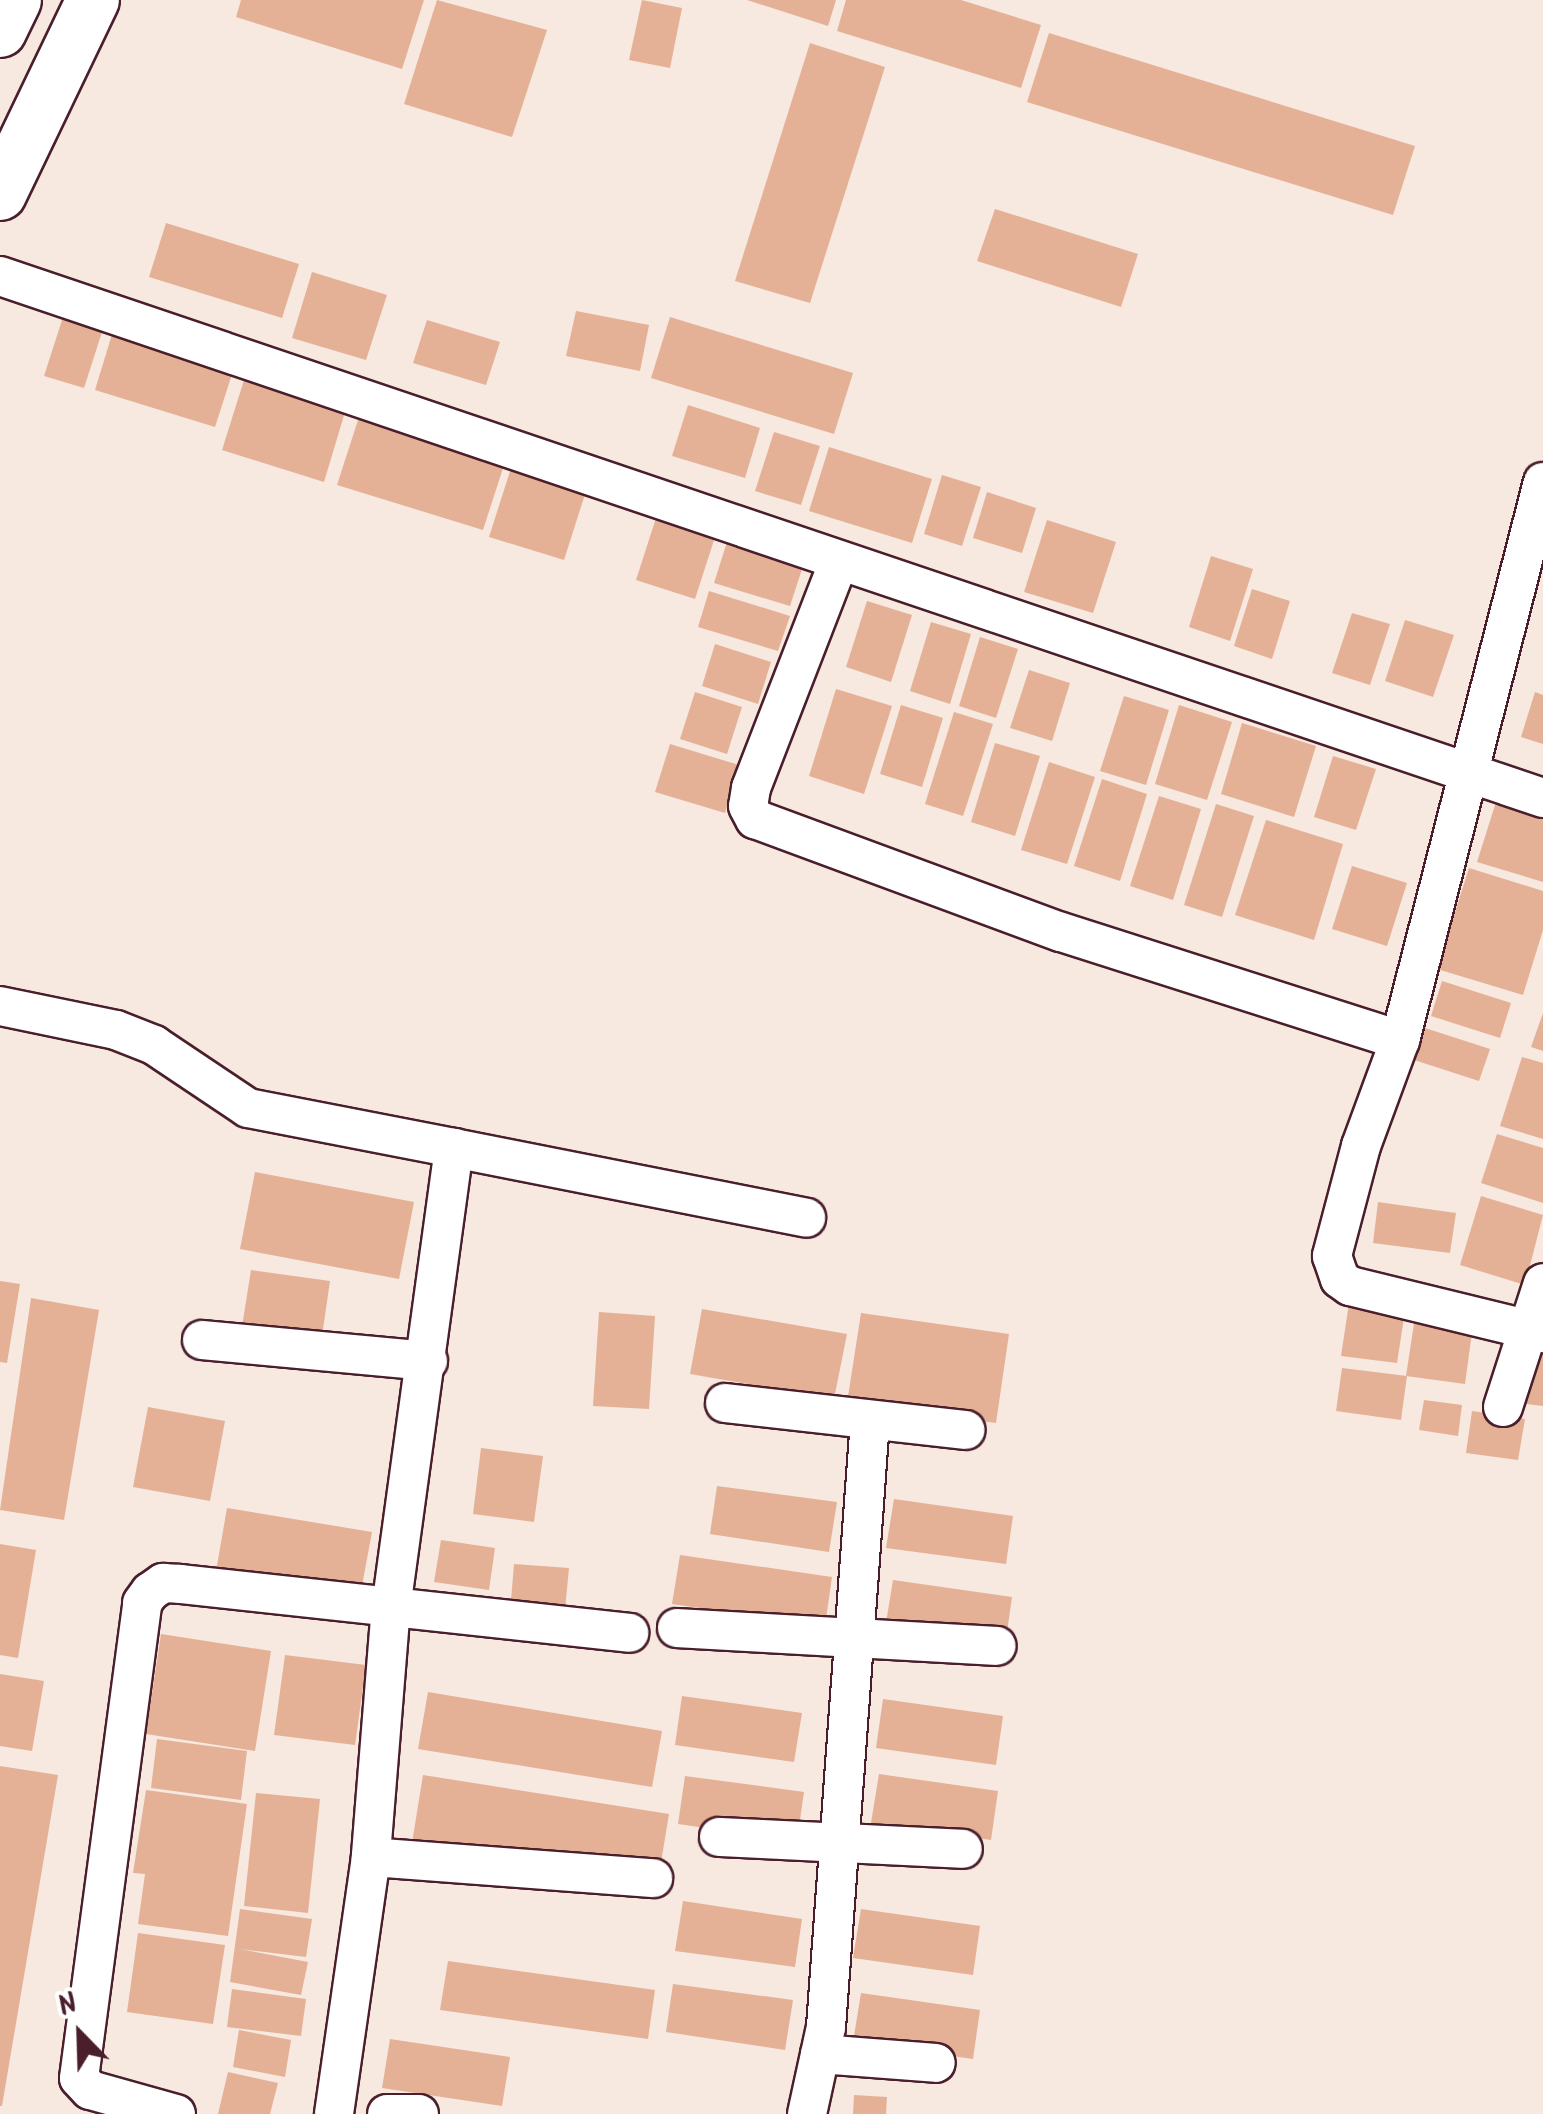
<!DOCTYPE html>
<style>
body{margin:0}
#map{position:relative;width:1543px;height:2114px;overflow:hidden;background:#f7e8e0;font-family:Kalam,sans-serif}
div>[style]{position:absolute}
[style*='--x']{left:calc(var(--x)*1px);top:calc(var(--y)*1px);width:calc(var(--w)*1px);rotate:calc(var(--a)*1deg)}
.building>*{inset:0;background:#e4b196}
.roads{filter:drop-shadow(2px 0 #4a1f2b) drop-shadow(-2px 0 #4a1f2b) drop-shadow(0 2px #4a1f2b) drop-shadow(0 -2px #4a1f2b)}
.street>*{height:38px;margin:-19px;padding:0 19px;transform-origin:19px;border-radius:19px;background:#fff}
.secondary>*{height:52px;margin:-26px;padding:0 26px;transform-origin:26px;border-radius:26px;background:#fff}
span{translate:-50% -50%;white-space:nowrap;text-align:center;line-height:1.15;-webkit-text-stroke:8px #fff;paint-order:stroke}
.north{position:absolute;left:30px;top:1984px;width:100px;height:100px;-webkit-text-stroke:8px #fff;paint-order:stroke;rotate:337deg;font-size:28px;font-weight:700;line-height:40px;text-align:center;color:#4a1f2b}
.north::after{content:'';display:block;margin:auto;width:35px;height:45px;background:#4a1f2b;clip-path:polygon(50% 0,100% 100%,50% 72%,0 100%)}
</style>
<div id="map">
<div class="building">
<i style="clip-path:polygon(241px 0,424px 0,402px 69px,236px 17px)"></i>
<i style="clip-path:polygon(437px 0,547px 30px,512px 137px,404px 104px)"></i>
<i style="clip-path:polygon(642px 0,682px 8px,670px 68px,629px 60px)"></i>
<i style="clip-path:polygon(747px 0,836px 0,828px 26px)"></i>
<i style="clip-path:polygon(846px 0,961px 0,1041px 25px,1021px 88px,837px 31px)"></i>
<i style="clip-path:polygon(1049px 33px,1415px 146px,1393px 215px,1027px 102px)"></i>
<i style="clip-path:polygon(810px 43px,885px 67px,810px 303px,735px 281px)"></i>
<i style="clip-path:polygon(995px 209px,1138px 254px,1121px 307px,977px 261px)"></i>
<i style="clip-path:polygon(166px 223px,299px 264px,282px 318px,149px 277px)"></i>
<i style="clip-path:polygon(312px 272px,387px 295px,366px 360px,292px 338px)"></i>
<i style="clip-path:polygon(576px 311px,649px 325px,640px 371px,566px 356px)"></i>
<i style="clip-path:polygon(63px 317px,103px 329px,84px 388px,44px 376px)"></i>
<i style="clip-path:polygon(670px 317px,853px 373px,834px 434px,651px 378px)"></i>
<i style="clip-path:polygon(427px 320px,500px 342px,486px 385px,413px 363px)"></i>
<i style="clip-path:polygon(113px 331px,234px 368px,215px 427px,95px 390px)"></i>
<i style="clip-path:polygon(244px 380px,345px 412px,324px 482px,222px 450px)"></i>
<i style="clip-path:polygon(688px 405px,760px 428px,745px 478px,672px 456px)"></i>
<i style="clip-path:polygon(359px 417px,505px 462px,483px 530px,337px 485px)"></i>
<i style="clip-path:polygon(774px 432px,820px 446px,801px 505px,755px 491px)"></i>
<i style="clip-path:polygon(829px 447px,932px 479px,912px 543px,809px 511px)"></i>
<i style="clip-path:polygon(512px 465px,587px 488px,564px 560px,489px 537px)"></i>
<i style="clip-path:polygon(942px 475px,981px 487px,962px 546px,924px 534px)"></i>
<i style="clip-path:polygon(987px 492px,1036px 508px,1022px 553px,973px 538px)"></i>
<i style="clip-path:polygon(656px 518px,715px 537px,695px 599px,636px 580px)"></i>
<i style="clip-path:polygon(1047px 520px,1116px 542px,1093px 613px,1024px 592px)"></i>
<i style="clip-path:polygon(727px 542px,803px 566px,790px 606px,714px 583px)"></i>
<i style="clip-path:polygon(1211px 556px,1253px 569px,1230px 641px,1189px 627px)"></i>
<i style="clip-path:polygon(1252px 589px,1290px 601px,1272px 659px,1234px 646px)"></i>
<i style="clip-path:polygon(709px 591px,790px 616px,778px 651px,698px 627px)"></i>
<i style="clip-path:polygon(867px 601px,912px 615px,891px 682px,846px 667px)"></i>
<i style="clip-path:polygon(1352px 613px,1390px 624px,1370px 685px,1332px 673px)"></i>
<i style="clip-path:polygon(1405px 620px,1454px 635px,1433px 697px,1385px 681px)"></i>
<i style="clip-path:polygon(931px 622px,971px 634px,950px 704px,910px 691px)"></i>
<i style="clip-path:polygon(980px 637px,1018px 649px,996px 718px,959px 706px)"></i>
<i style="clip-path:polygon(715px 644px,771px 662px,758px 704px,702px 686px)"></i>
<i style="clip-path:polygon(1029px 670px,1070px 683px,1052px 741px,1010px 728px)"></i>
<i style="clip-path:polygon(836px 689px,892px 706px,864px 794px,809px 776px)"></i>
<i style="clip-path:polygon(695px 692px,742px 707px,727px 754px,680px 739px)"></i>
<i style="clip-path:polygon(1535px 692px,1543px 695px,1543px 744px,1521px 737px)"></i>
<i style="clip-path:polygon(1124px 696px,1169px 710px,1146px 785px,1100px 771px)"></i>
<i style="clip-path:polygon(901px 705px,943px 718px,922px 787px,880px 774px)"></i>
<i style="clip-path:polygon(1179px 705px,1232px 722px,1207px 800px,1155px 784px)"></i>
<i style="clip-path:polygon(954px 712px,993px 724px,963px 816px,925px 804px)"></i>
<i style="clip-path:polygon(1242px 723px,1316px 746px,1294px 817px,1221px 794px)"></i>
<i style="clip-path:polygon(995px 743px,1040px 756px,1015px 836px,971px 822px)"></i>
<i style="clip-path:polygon(670px 744px,739px 765px,725px 813px,655px 792px)"></i>
<i style="clip-path:polygon(1333px 756px,1376px 769px,1356px 830px,1314px 817px)"></i>
<i style="clip-path:polygon(1049px 762px,1095px 777px,1067px 864px,1021px 850px)"></i>
<i style="clip-path:polygon(1102px 779px,1147px 794px,1120px 881px,1074px 866px)"></i>
<i style="clip-path:polygon(1159px 796px,1201px 809px,1173px 900px,1130px 886px)"></i>
<i style="clip-path:polygon(1496px 802px,1543px 816px,1543px 882px,1477px 862px)"></i>
<i style="clip-path:polygon(1216px 804px,1254px 816px,1222px 917px,1184px 905px)"></i>
<i style="clip-path:polygon(1266px 820px,1343px 844px,1314px 940px,1235px 915px)"></i>
<i style="clip-path:polygon(1352px 866px,1407px 883px,1387px 946px,1332px 929px)"></i>
<i style="clip-path:polygon(1469px 868px,1543px 891px,1543px 930px,1523px 995px,1437px 969px)"></i>
<i style="clip-path:polygon(1442px 981px,1511px 1003px,1500px 1038px,1431px 1016px)"></i>
<i style="clip-path:polygon(1543px 1013px,1543px 1051px,1531px 1047px)"></i>
<i style="clip-path:polygon(1422px 1027px,1490px 1049px,1479px 1081px,1411px 1059px)"></i>
<i style="clip-path:polygon(1522px 1057px,1543px 1063px,1543px 1139px,1500px 1126px)"></i>
<i style="clip-path:polygon(1497px 1134px,1543px 1148px,1543px 1203px,1481px 1183px)"></i>
<i style="clip-path:polygon(255px 1172px,414px 1202px,399px 1279px,240px 1249px)"></i>
<i style="clip-path:polygon(1481px 1196px,1543px 1215px,1525px 1285px,1460px 1265px)"></i>
<i style="clip-path:polygon(1378px 1202px,1456px 1213px,1450px 1253px,1373px 1243px)"></i>
<i style="clip-path:polygon(251px 1270px,330px 1281px,321px 1343px,241px 1333px)"></i>
<i style="clip-path:polygon(0 1281px,20px 1284px,7px 1363px,0 1362px)"></i>
<i style="clip-path:polygon(31px 1298px,99px 1310px,64px 1520px,0 1510px)"></i>
<i style="clip-path:polygon(1349px 1303px,1405px 1311px,1397px 1363px,1341px 1356px)"></i>
<i style="clip-path:polygon(702px 1309px,847px 1334px,834px 1399px,690px 1374px)"></i>
<i style="clip-path:polygon(599px 1312px,655px 1316px,649px 1409px,593px 1406px)"></i>
<i style="clip-path:polygon(861px 1313px,1009px 1334px,996px 1423px,847px 1403px)"></i>
<i style="clip-path:polygon(1415px 1317px,1473px 1325px,1465px 1384px,1406px 1376px)"></i>
<i style="clip-path:polygon(1528px 1347px,1543px 1349px,1543px 1406px,1519px 1403px)"></i>
<i style="clip-path:polygon(1342px 1368px,1407px 1376px,1401px 1420px,1336px 1411px)"></i>
<i style="clip-path:polygon(1424px 1400px,1462px 1405px,1458px 1436px,1419px 1430px)"></i>
<i style="clip-path:polygon(148px 1407px,225px 1421px,210px 1501px,133px 1487px)"></i>
<i style="clip-path:polygon(1472px 1411px,1525px 1419px,1518px 1460px,1466px 1453px)"></i>
<i style="clip-path:polygon(481px 1448px,543px 1456px,534px 1522px,473px 1514px)"></i>
<i style="clip-path:polygon(717px 1486px,837px 1502px,829px 1552px,710px 1534px)"></i>
<i style="clip-path:polygon(894px 1499px,1013px 1516px,1006px 1564px,886px 1548px)"></i>
<i style="clip-path:polygon(227px 1508px,372px 1532px,359px 1602px,215px 1577px)"></i>
<i style="clip-path:polygon(441px 1540px,495px 1548px,489px 1590px,434px 1582px)"></i>
<i style="clip-path:polygon(0 1544px,36px 1550px,18px 1658px,0 1655px)"></i>
<i style="clip-path:polygon(680px 1555px,832px 1577px,825px 1626px,672px 1604px)"></i>
<i style="clip-path:polygon(514px 1564px,569px 1568px,563px 1630px,509px 1625px)"></i>
<i style="clip-path:polygon(893px 1580px,1012px 1597px,1005px 1646px,885px 1629px)"></i>
<i style="clip-path:polygon(161px 1634px,271px 1651px,255px 1751px,146px 1734px)"></i>
<i style="clip-path:polygon(285px 1655px,366px 1665px,355px 1745px,274px 1735px)"></i>
<i style="clip-path:polygon(0 1674px,44px 1681px,32px 1751px,0 1746px)"></i>
<i style="clip-path:polygon(428px 1692px,662px 1731px,652px 1787px,418px 1749px)"></i>
<i style="clip-path:polygon(682px 1696px,802px 1713px,794px 1762px,675px 1745px)"></i>
<i style="clip-path:polygon(883px 1699px,1003px 1716px,996px 1765px,876px 1748px)"></i>
<i style="clip-path:polygon(157px 1739px,247px 1751px,241px 1800px,151px 1788px)"></i>
<i style="clip-path:polygon(0 1766px,58px 1775px,2px 2106px,0 2106px)"></i>
<i style="clip-path:polygon(879px 1774px,998px 1791px,991px 1840px,871px 1823px)"></i>
<i style="clip-path:polygon(423px 1775px,669px 1814px,657px 1887px,411px 1849px)"></i>
<i style="clip-path:polygon(685px 1776px,804px 1792px,797px 1841px,678px 1824px)"></i>
<i style="clip-path:polygon(146px 1790px,247px 1804px,228px 1936px,138px 1924px,145px 1874px,133px 1873px)"></i>
<i style="clip-path:polygon(256px 1793px,320px 1799px,308px 1913px,244px 1906px)"></i>
<i style="clip-path:polygon(683px 1901px,802px 1919px,795px 1967px,675px 1951px)"></i>
<i style="clip-path:polygon(240px 1909px,312px 1919px,306px 1957px,240px 1949px,308px 1962px,301px 1995px,230px 1982px)"></i>
<i style="clip-path:polygon(861px 1909px,980px 1926px,973px 1975px,853px 1958px)"></i>
<i style="clip-path:polygon(138px 1933px,225px 1945px,213px 2024px,127px 2012px)"></i>
<i style="clip-path:polygon(448px 1961px,655px 1990px,648px 2039px,440px 2010px)"></i>
<i style="clip-path:polygon(673px 1984px,793px 2000px,785px 2050px,666px 2032px)"></i>
<i style="clip-path:polygon(232px 1989px,306px 1999px,301px 2036px,227px 2027px)"></i>
<i style="clip-path:polygon(861px 1993px,980px 2010px,973px 2059px,853px 2042px)"></i>
<i style="clip-path:polygon(239px 2030px,291px 2040px,285px 2077px,233px 2067px)"></i>
<i style="clip-path:polygon(390px 2039px,510px 2057px,502px 2106px,382px 2088px)"></i>
<i style="clip-path:polygon(228px 2072px,278px 2083px,270px 2114px,218px 2114px)"></i>
<i style="clip-path:polygon(854px 2095px,887px 2097px,886px 2114px,853px 2114px)"></i>
</div>
<div class="roads">
<div class="street">
<i style="--x:0;--y:276;--w:1629;--a:18.69"></i>
<i style="--x:1543;--y:482;--w:576;--a:104.37"></i>
<i style="--x:1400;--y:1040;--w:113;--a:110.2"></i>
<i style="--x:1361;--y:1146;--w:114;--a:104.8"></i>
<i style="--x:1332;--y:1256;--w:24;--a:71"></i>
<i style="--x:1340;--y:1279;--w:12;--a:35"></i>
<i style="--x:1350;--y:1286;--w:199;--a:13.7"></i>
<i style="--x:839;--y:561;--w:243;--a:111.2"></i>
<i style="--x:751;--y:788;--w:18;--a:99"></i>
<i style="--x:748;--y:806;--w:15;--a:62"></i>
<i style="--x:755;--y:819;--w:326;--a:20.3"></i>
<i style="--x:1061;--y:932;--w:356;--a:17.7"></i>
<i style="--x:0;--y:1006;--w:118;--a:11.7"></i>
<i style="--x:116;--y:1030;--w:41;--a:21.5"></i>
<i style="--x:154;--y:1045;--w:113;--a:33.8"></i>
<i style="--x:248;--y:1108;--w:210;--a:11"></i>
<i style="--x:454;--y:1148;--w:462;--a:97.8"></i>
<i style="--x:391;--y:1606;--w:252;--a:94.6"></i>
<i style="--x:371;--y:1857;--w:260;--a:98.2"></i>
<i style="--x:454;--y:1148;--w:359;--a:11.2"></i>
<i style="--x:202;--y:1340;--w:227;--a:5.3"></i>
<i style="--x:725;--y:1403;--w:242;--a:6.4"></i>
<i style="--x:1503;--y:1407;--w:130;--a:-72.1"></i>
<i style="--x:677;--y:1628;--w:320;--a:3.2"></i>
<i style="--x:719;--y:1837;--w:244;--a:2.8"></i>
<i style="--x:371;--y:1857;--w:283;--a:4.3"></i>
<i style="--x:820;--y:2054;--w:116;--a:4.4"></i>
<i style="--x:176;--y:2114;--w:89;--a:-164.4"></i>
<i style="--x:90;--y:2090;--w:16;--a:-133"></i>
<i style="--x:79;--y:2078;--w:479;--a:-82.4"></i>
<i style="--x:142;--y:1603;--w:14;--a:-54"></i>
<i style="--x:150;--y:1592;--w:16;--a:-35"></i>
<i style="--x:163;--y:1583;--w:17;--a:3"></i>
<i style="--x:180;--y:1584;--w:452;--a:6.2"></i>
<i style="--x:387;--y:2114;--w:32;--a:0"></i>
<i style="--x:807;--y:2114;--w:89;--a:-77.7"></i>
<i style="--x:826;--y:2027;--w:609;--a:-85.85"></i>
</div>
<div class="secondary">
<i style="--x:0;--y:31;--w:34;--a:-64"></i>
<i style="--x:0;--y:194;--w:215;--a:-64.4"></i>
</div>
</div>
<div class="north">N</div>
</div>
